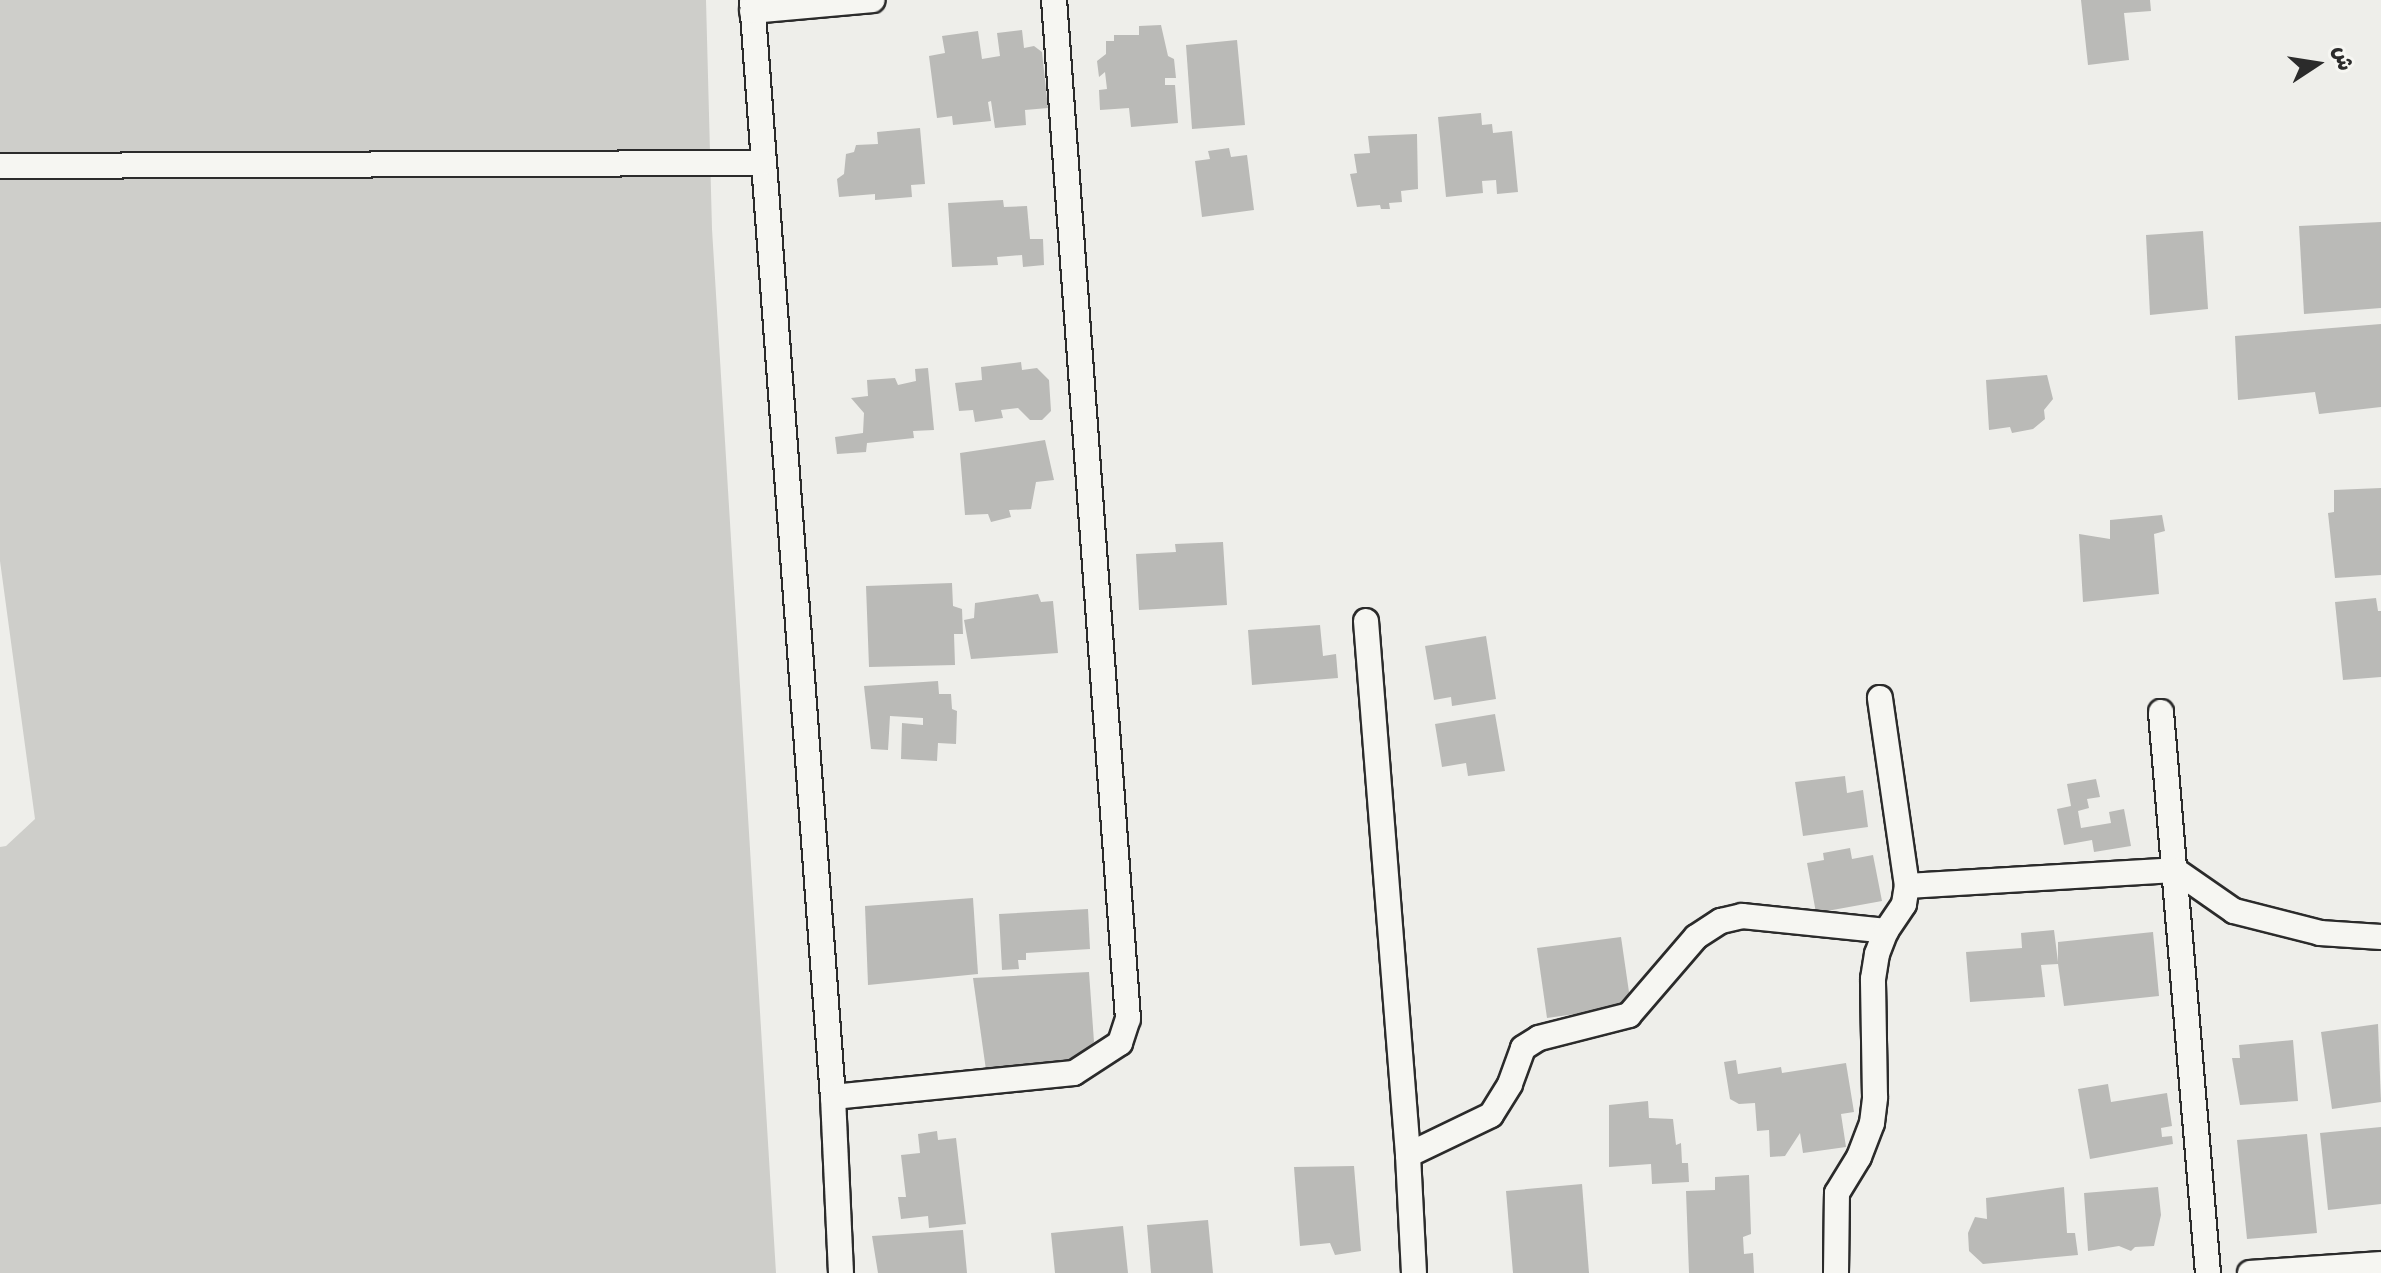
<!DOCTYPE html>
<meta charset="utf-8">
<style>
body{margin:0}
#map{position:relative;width:2381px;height:1273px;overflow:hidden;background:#eeeeea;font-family:"Gochi Hand","Playpen Sans Arabic",sans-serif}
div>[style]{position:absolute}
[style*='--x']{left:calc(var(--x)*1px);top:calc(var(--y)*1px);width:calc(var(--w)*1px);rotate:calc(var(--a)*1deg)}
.green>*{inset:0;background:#cececa}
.building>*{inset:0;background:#babab7}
.roads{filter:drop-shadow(2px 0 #2b2b2b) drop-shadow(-2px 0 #2b2b2b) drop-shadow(0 2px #2b2b2b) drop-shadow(0 -2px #2b2b2b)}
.minor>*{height:24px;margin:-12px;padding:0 12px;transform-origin:12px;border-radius:12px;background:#f6f6f2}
span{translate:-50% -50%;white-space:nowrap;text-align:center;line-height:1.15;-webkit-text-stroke:8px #f6f6f2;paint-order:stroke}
.north{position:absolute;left:2277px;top:24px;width:80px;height:80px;-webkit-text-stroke:6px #f6f6f2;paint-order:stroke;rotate:78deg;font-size:22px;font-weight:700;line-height:32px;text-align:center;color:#2b2b2b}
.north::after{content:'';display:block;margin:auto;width:28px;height:36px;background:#2b2b2b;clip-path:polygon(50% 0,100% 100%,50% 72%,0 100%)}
</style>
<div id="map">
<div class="green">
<i style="clip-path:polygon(0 0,706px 0,712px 229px,776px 1273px,0 1273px,0 847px,6px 846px,35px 819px,0 561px)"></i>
</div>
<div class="building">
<i style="clip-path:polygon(2081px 0,2150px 0,2151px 11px,2124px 13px,2129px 60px,2088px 65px)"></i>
<i style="clip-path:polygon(1161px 25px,1168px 56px,1174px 59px,1176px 78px,1165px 78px,1165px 85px,1175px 85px,1178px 123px,1131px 127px,1129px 108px,1100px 110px,1099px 90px,1107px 89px,1105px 72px,1099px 77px,1097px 61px,1106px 54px,1106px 41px,1114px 41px,1114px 35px,1139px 35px,1139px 26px)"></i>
<i style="clip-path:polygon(1022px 30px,1024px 48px,1034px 46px,1042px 52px,1048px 108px,1025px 110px,1026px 125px,995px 128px,991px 101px,988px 102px,991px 121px,953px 125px,952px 116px,937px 118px,929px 56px,945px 53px,942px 36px,978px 31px,982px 59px,1000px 56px,997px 33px)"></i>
<i style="clip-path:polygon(1237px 40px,1245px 125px,1192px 129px,1186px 45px)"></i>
<i style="clip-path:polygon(1481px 113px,1482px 125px,1492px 124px,1493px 133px,1512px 131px,1518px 192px,1497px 194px,1496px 180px,1482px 181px,1483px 193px,1446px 197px,1438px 117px)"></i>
<i style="clip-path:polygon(920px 128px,925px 184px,911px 185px,912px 197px,875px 200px,875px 194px,839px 197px,837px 179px,844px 174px,846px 154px,854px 152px,856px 145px,878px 144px,877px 132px)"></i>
<i style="clip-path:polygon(1417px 134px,1418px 189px,1401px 191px,1402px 202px,1389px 203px,1390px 209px,1381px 209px,1380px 205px,1357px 207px,1350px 174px,1357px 173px,1354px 154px,1370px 153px,1368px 136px)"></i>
<i style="clip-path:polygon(1229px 148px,1231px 157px,1247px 155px,1254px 210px,1202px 217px,1195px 161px,1210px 159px,1208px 151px)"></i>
<i style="clip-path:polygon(1003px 200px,1004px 207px,1027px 206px,1030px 239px,1043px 239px,1044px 265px,1023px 267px,1022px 255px,997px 257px,998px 265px,952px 267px,948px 203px)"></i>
<i style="clip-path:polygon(2381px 222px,2381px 308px,2304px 314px,2299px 226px)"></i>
<i style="clip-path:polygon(2203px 231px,2208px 309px,2150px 315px,2146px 235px)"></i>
<i style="clip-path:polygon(2381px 324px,2381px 407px,2319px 414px,2315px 392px,2238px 400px,2235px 336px)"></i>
<i style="clip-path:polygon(1021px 362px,1022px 370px,1037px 368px,1049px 380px,1051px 411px,1042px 420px,1030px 420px,1018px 408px,1001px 410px,1003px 418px,975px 422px,973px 410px,959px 411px,955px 383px,982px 380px,981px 367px)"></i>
<i style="clip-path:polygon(928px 368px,934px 430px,913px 431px,914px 438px,867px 443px,866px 452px,837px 454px,835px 437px,863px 433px,864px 413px,851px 398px,868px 396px,867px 380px,895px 378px,898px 385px,916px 381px,915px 369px)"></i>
<i style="clip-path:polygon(2047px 375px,2053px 399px,2044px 410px,2045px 419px,2033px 429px,2012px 433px,2010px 427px,1989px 430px,1986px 380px)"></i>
<i style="clip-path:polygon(1045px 440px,1054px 480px,1036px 482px,1031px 509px,1009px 510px,1011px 517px,991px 522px,988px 514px,965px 515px,960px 453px)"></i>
<i style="clip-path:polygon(2381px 488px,2381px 575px,2335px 578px,2328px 513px,2334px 512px,2334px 490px)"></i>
<i style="clip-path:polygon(2162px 515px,2165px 531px,2154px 534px,2159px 594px,2083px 602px,2079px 534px,2110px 539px,2110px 520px)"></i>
<i style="clip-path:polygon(1223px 542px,1227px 605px,1139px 610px,1136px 554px,1176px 552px,1175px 544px)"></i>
<i style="clip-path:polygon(952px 583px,953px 606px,962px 609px,963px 634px,954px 634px,955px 665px,869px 667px,866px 586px)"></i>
<i style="clip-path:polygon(1038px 594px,1041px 602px,1053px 601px,1058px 653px,971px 659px,964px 620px,974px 618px,975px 603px)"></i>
<i style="clip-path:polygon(2376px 598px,2378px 611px,2381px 611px,2381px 677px,2343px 680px,2335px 602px)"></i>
<i style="clip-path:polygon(1320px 625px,1323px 656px,1336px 654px,1338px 678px,1252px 685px,1248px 630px)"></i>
<i style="clip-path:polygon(1486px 636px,1496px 699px,1452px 706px,1451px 697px,1434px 700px,1425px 646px)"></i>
<i style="clip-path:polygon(938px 681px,939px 694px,951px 694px,952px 709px,957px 711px,956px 744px,938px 743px,937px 761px,901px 759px,902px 723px,923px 725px,923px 718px,890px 716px,888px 750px,871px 749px,864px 686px)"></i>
<i style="clip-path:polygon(1495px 714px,1505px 771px,1468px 776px,1466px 763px,1442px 767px,1435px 724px)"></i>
<i style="clip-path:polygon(1845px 776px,1847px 793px,1863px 790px,1868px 827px,1803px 836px,1795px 782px)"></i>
<i style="clip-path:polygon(2096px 779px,2100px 797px,2087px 799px,2089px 808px,2078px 811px,2081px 828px,2111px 823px,2109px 812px,2124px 809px,2131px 846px,2094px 852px,2092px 840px,2064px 845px,2057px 809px,2071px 806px,2067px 784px)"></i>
<i style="clip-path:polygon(1850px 848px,1852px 859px,1873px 855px,1882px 901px,1816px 913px,1807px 863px,1824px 860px,1823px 853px)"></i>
<i style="clip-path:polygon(973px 898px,978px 974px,868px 985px,865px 906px)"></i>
<i style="clip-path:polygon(1088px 909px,1090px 949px,1026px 953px,1026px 960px,1018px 960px,1019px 969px,1002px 970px,999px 914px)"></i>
<i style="clip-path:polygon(2054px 930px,2058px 962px,2058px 942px,2153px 932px,2159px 996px,2064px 1006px,2058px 964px,2041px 965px,2045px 997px,1970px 1002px,1966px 952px,2022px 948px,2021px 933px)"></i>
<i style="clip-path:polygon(1621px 937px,1631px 1006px,1547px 1018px,1537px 948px)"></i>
<i style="clip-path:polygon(1089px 972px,1094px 1042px,1081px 1058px,986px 1070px,973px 978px)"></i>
<i style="clip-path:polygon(2378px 1024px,2381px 1102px,2332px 1109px,2321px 1032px)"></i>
<i style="clip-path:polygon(2293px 1040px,2298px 1101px,2240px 1105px,2232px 1058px,2240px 1058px,2239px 1045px)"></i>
<i style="clip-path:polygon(1736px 1060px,1738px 1074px,1781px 1067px,1782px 1073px,1846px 1063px,1854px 1112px,1841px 1114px,1846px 1147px,1803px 1153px,1800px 1133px,1785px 1156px,1770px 1157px,1769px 1130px,1757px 1131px,1755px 1103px,1739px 1104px,1730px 1099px,1724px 1062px)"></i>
<i style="clip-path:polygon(2108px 1084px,2111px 1102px,2167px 1093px,2172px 1126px,2161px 1128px,2162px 1137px,2172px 1136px,2173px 1144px,2090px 1159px,2078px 1089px)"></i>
<i style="clip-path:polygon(1648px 1101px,1649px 1118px,1673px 1119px,1676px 1145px,1681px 1143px,1682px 1163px,1688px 1163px,1689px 1182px,1652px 1184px,1651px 1164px,1609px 1167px,1609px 1105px)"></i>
<i style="clip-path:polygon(2381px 1127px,2381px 1204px,2328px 1210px,2320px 1133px)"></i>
<i style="clip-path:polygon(937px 1131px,938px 1140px,956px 1138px,966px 1224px,929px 1228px,928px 1216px,901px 1219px,898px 1197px,906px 1197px,901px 1155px,920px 1153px,918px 1134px)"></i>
<i style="clip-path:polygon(2307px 1134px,2317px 1233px,2247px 1239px,2237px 1140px)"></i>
<i style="clip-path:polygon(1354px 1166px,1361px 1251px,1335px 1255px,1330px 1243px,1300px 1246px,1294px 1167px)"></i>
<i style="clip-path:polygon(1749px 1175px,1751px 1234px,1743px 1237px,1744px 1254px,1753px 1253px,1754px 1273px,1689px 1273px,1686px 1191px,1715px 1190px,1715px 1177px)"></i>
<i style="clip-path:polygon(1582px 1184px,1589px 1273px,1513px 1273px,1506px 1191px)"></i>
<i style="clip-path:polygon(2064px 1187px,2067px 1233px,2075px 1233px,2078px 1255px,1983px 1264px,1969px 1251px,1968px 1233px,1975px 1217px,1987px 1219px,1986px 1198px)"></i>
<i style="clip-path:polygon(2158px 1187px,2161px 1215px,2154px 1246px,2135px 1247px,2131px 1251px,2119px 1246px,2088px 1251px,2084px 1193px)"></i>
<i style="clip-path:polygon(1208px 1220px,1213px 1273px,1151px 1273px,1147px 1225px)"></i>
<i style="clip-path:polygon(1123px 1226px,1128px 1273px,1055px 1273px,1051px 1233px)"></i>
<i style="clip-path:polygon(963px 1230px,967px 1273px,878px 1273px,872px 1236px)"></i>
</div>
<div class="roads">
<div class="minor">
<i style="--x:752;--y:0;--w:1100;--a:85.78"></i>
<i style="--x:833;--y:1097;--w:176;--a:87.4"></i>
<i style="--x:752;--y:11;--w:121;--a:-5.2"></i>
<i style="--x:0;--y:166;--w:763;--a:-0.23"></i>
<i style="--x:1366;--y:621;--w:536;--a:85.5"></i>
<i style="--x:1408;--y:1155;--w:118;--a:87.1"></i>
<i style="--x:2161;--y:712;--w:563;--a:85.21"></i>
<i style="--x:1907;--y:886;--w:268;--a:-3.4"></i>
<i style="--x:2175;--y:870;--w:72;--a:34.8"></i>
<i style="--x:2234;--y:911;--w:89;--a:14.3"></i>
<i style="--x:2320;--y:933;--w:61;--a:3.8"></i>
<i style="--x:833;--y:1097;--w:242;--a:-5.7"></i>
<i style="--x:1074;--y:1073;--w:55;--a:-33.1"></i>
<i style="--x:1120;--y:1043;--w:25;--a:-72"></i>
<i style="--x:1128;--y:1019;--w:1022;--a:-94.15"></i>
<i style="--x:1408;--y:1155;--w:92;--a:-25.7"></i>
<i style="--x:1491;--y:1115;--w:36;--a:-58"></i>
<i style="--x:1510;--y:1084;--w:38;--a:-70"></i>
<i style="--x:1523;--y:1048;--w:19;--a:-32"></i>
<i style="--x:1539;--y:1038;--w:93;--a:-14.3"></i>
<i style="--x:1629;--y:1015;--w:103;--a:-49.3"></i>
<i style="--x:1696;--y:937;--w:30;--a:-33"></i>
<i style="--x:1721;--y:921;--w:22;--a:-13"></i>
<i style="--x:1742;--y:916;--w:145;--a:5.9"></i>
<i style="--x:1836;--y:1273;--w:80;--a:-89.3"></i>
<i style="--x:1837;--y:1193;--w:42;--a:-58.6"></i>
<i style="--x:1859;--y:1157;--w:36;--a:-69"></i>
<i style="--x:1872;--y:1123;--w:26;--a:-83"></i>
<i style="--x:1875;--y:1097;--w:118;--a:-91"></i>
<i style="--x:1873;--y:979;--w:25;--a:-81"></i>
<i style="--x:1877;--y:954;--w:25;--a:-69"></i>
<i style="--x:1886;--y:931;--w:32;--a:-56"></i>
<i style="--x:1904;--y:904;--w:18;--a:-81"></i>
<i style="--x:1907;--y:886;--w:190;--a:-98.2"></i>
<i style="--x:2250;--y:1273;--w:131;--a:-3.9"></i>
</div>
</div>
<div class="north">ش</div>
</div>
